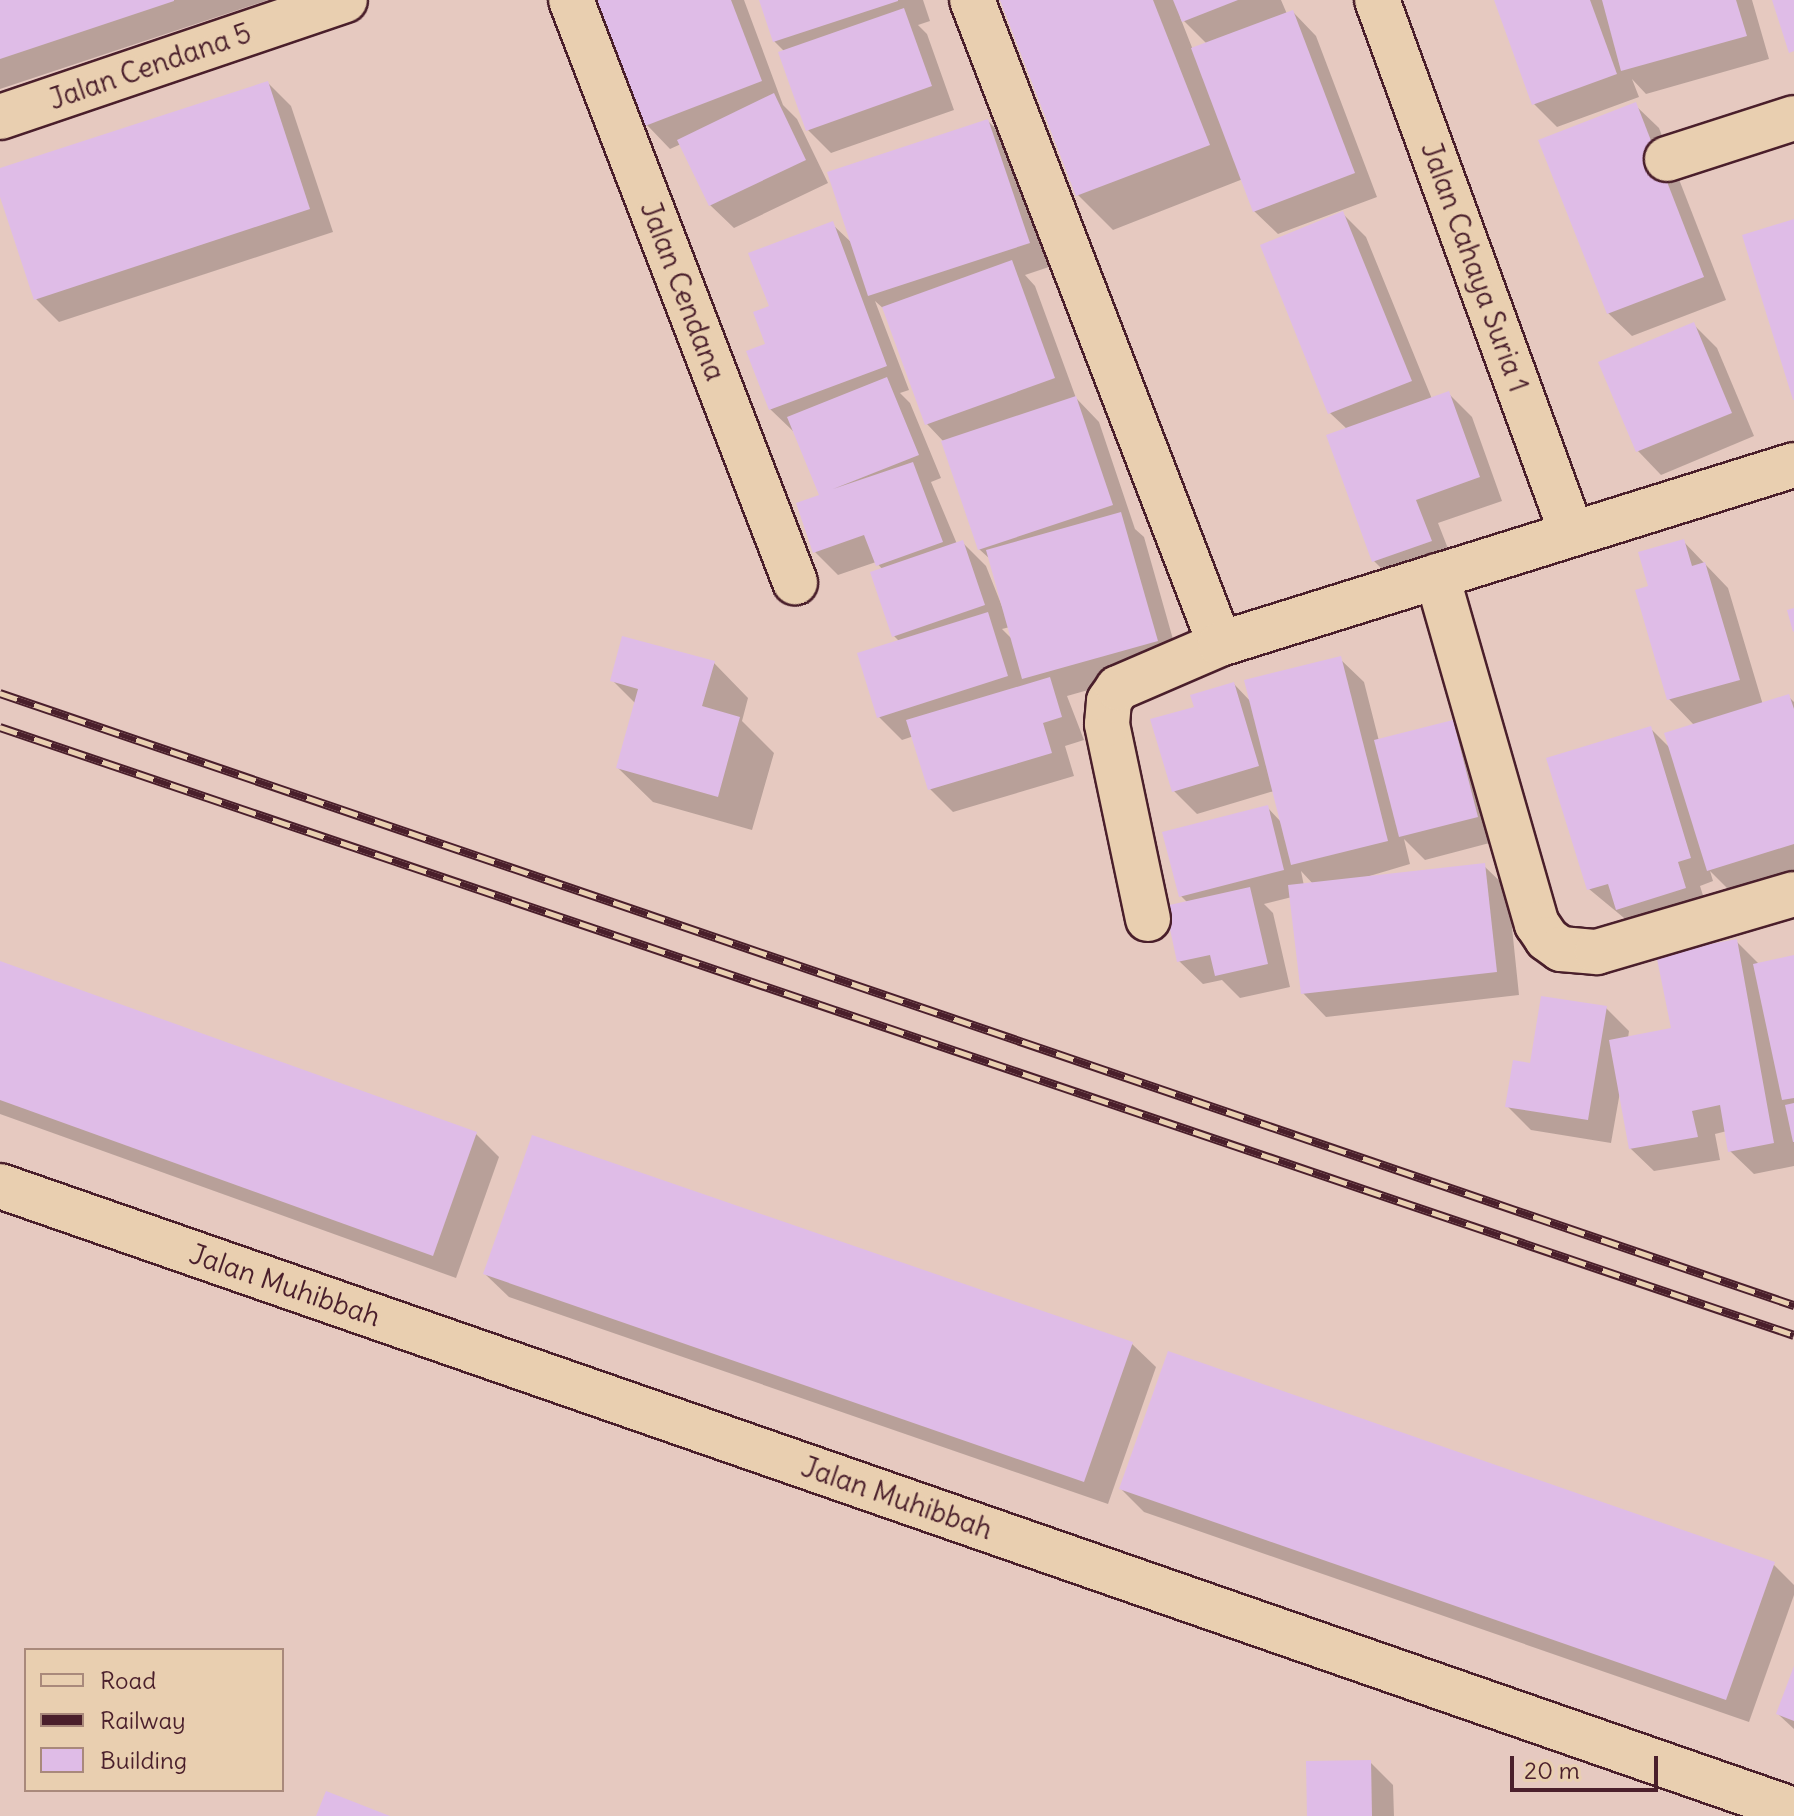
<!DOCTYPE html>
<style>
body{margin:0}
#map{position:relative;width:1794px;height:1816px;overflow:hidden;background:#e6c9c0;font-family:Delius,sans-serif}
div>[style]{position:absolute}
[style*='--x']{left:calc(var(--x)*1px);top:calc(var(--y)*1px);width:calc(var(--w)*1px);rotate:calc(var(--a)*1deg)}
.shadow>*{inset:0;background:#0003}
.building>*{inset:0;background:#dfbce7}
.roads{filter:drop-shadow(2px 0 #4a1f2b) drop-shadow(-2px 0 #4a1f2b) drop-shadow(0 2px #4a1f2b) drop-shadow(0 -2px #4a1f2b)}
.minor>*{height:44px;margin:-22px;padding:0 22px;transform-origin:22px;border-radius:22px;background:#e9cfb0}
.rail>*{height:9px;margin-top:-4.5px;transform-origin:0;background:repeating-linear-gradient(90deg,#e9cfb0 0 18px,#4a1f2b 0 36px);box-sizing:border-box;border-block:2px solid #4a1f2b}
span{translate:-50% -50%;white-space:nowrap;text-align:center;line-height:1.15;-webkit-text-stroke:7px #e9cfb0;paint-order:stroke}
.street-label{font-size:28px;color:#4a1f2b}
.legend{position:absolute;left:24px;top:1648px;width:260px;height:144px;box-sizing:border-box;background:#e9cfb0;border:2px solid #a9897b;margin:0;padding:10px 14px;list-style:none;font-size:24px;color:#4a1f2b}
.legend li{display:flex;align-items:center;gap:16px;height:40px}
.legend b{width:40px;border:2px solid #a9897b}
.scale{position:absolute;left:1510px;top:1756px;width:148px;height:36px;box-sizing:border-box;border:4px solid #4a1f2b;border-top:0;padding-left:10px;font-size:24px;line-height:28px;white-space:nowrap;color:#4a1f2b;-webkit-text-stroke:6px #e9cfb0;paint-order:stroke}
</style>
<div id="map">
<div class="shadow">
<i style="clip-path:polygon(0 0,268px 0,0 89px)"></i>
<i style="clip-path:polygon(597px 0,744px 0,783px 105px,797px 119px,828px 183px,734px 228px,710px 205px,681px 144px,670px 149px,647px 125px)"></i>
<i style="clip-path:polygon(761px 0,923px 0,930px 21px,918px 25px,927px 34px,954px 110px,831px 153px,808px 130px,785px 52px,774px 41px)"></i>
<i style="clip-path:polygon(evenodd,1002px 0,1281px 0,1287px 14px,1293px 12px,1316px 36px,1377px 197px,1278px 234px,1254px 211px,1243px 179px,1113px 230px,1078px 195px,1002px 0,1180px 17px,1208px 45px,1193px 50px,1180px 17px)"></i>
<i style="clip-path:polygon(1497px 0,1752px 0,1769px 59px,1646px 94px,1632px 79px,1639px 97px,1557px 127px,1534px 104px)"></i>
<i style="clip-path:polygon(268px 83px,291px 106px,333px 232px,59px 322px,35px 298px,0 191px,0 171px)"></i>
<i style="clip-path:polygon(1635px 105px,1659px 128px,1726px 300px,1632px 336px,1608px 313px)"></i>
<i style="clip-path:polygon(evenodd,988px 121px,1011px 144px,1052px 266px,1025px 275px,1035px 286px,1076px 398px,1099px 422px,1135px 529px,1144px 537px,1180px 664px,1067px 696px,1084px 740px,1065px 746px,1074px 776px,953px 812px,930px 789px,914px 736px,902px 740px,879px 717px,900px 642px,894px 636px,883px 570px,876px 562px,838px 575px,815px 552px,821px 496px,794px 432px,770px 409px,767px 345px,771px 307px,832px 224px,854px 245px,988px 121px,875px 301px,885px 310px,927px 424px,943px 441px,979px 549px,991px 560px,1007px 619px,986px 566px,962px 542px,957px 544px,931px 482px,941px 478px,910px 403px,900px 393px,909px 390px,875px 301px,988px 121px,1010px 627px,1013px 640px,1002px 629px,1010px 627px)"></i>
<i style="clip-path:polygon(1343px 214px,1366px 237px,1432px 399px,1449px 394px,1472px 417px,1502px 501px,1438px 523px,1454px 564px,1397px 584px,1374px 561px,1347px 429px,1330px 413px)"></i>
<i style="clip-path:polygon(1693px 324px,1717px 348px,1754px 436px,1661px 475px,1638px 451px,1601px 363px)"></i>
<i style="clip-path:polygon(1683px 541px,1728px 588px,1763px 705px,1789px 697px,1794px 702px,1794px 874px,1732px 893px,1710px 871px,1713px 881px,1700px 886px,1708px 911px,1641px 932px,1589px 889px,1651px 729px,1671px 749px,1695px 726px,1669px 699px,1651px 588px)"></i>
<i style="clip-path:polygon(evenodd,1340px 659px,1364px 682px,1379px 741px,1452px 722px,1475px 745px,1501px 840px,1425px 860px,1404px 839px,1410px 864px,1356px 880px,1484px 866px,1508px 889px,1519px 995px,1326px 1017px,1303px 993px,1292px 897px,1264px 904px,1273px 913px,1290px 987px,1240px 998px,1222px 980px,1203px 984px,1179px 961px,1188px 903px,1181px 896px,1267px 807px,1282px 823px,1274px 791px,1197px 814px,1174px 791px,1196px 709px,1234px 684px,1252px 703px,1340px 659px,1301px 871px,1314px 885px,1304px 886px,1301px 871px)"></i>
<i style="clip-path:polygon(714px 663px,748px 698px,742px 721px,774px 753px,752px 830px,653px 802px,618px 768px,636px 704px,612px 680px)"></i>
<i style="clip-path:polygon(1736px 941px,1759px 964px,1794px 957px,1794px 1166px,1754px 1174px,1730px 1151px,1727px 1131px,1715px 1134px,1720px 1160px,1654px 1171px,1630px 1148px,1620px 1092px,1611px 1143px,1531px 1130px,1508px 1107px,1531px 1065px,1606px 1008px,1629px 1031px,1628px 1038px,1673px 1030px)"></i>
<i style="clip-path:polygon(0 963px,476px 1134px,499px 1157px,456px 1278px,0 1114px)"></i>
<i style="clip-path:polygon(485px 1274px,1132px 1344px,1156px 1367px,1108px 1504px,509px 1297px)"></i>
<i style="clip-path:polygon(1121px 1489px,1773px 1564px,1794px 1585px,1794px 1595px,1749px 1722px,1144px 1512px)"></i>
<i style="clip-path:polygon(1794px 1671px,1794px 1729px,1778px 1714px)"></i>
<i style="clip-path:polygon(1370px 1762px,1393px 1785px,1394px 1816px,1309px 1816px)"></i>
</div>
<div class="building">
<i style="clip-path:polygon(0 0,174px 0,174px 1px,0 59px)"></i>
<i style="clip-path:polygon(595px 0,731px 0,762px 81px,645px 126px)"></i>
<i style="clip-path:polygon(759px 0,898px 0,898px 1px,773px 42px)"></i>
<i style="clip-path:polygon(1000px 0,1153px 0,1210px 145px,1076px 196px)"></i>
<i style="clip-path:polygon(1173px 0,1238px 0,1182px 22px)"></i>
<i style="clip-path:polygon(1494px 0,1590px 0,1617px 74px,1532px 105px)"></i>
<i style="clip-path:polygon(1602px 0,1736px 0,1747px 36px,1621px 71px)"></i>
<i style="clip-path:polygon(1772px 0,1794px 0,1794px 51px,1789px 53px)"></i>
<i style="clip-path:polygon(904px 8px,932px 86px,806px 131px,778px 52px)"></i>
<i style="clip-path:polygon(1293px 10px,1355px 173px,1253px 212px,1191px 48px)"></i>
<i style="clip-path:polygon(268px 81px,310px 209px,34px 300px,0 197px,0 168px)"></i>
<i style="clip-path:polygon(774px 93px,806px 160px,709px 206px,677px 140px)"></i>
<i style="clip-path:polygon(1636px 102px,1704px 277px,1607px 314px,1538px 140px)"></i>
<i style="clip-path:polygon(988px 119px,1030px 243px,868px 296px,827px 172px)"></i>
<i style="clip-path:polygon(1343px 211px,1412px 381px,1328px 414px,1260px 245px)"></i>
<i style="clip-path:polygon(1794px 219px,1794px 400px,1793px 400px,1742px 235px)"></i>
<i style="clip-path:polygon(833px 221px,887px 366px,769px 410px,746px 351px,765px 344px,753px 312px,769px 306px,748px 253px)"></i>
<i style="clip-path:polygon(1012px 260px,1055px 378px,925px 425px,882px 307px)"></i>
<i style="clip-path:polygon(1694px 322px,1732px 413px,1636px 452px,1598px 362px)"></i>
<i style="clip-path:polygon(887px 377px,919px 455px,833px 489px,913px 462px,943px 542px,876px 566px,864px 535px,813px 553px,796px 503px,819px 495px,787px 417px)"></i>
<i style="clip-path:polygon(1449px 391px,1480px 477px,1416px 500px,1432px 541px,1372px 562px,1326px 435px)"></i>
<i style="clip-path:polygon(1076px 396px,1113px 505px,978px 550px,941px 441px)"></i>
<i style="clip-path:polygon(1121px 512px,1158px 641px,1022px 679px,986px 550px)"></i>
<i style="clip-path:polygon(1684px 539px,1692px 566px,1705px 562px,1740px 680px,1667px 700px,1635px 590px,1648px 586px,1638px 552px)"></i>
<i style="clip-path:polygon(963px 540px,985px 605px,892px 637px,870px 572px)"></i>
<i style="clip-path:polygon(1794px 608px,1794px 631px,1793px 632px,1787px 610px)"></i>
<i style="clip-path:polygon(988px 612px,1008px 676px,877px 718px,857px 653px)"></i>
<i style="clip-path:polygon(622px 636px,715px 661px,702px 706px,740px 717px,718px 797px,616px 768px,638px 689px,610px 681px)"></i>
<i style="clip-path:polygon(1341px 656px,1388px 841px,1291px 865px,1244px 680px)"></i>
<i style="clip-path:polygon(1050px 677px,1062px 717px,1043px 723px,1052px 753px,928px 790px,906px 720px)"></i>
<i style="clip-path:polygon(1234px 682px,1259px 766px,1172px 792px,1150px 719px,1194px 707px,1190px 695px)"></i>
<i style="clip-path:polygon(1789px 694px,1794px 709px,1794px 844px,1707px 871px,1664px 733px)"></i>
<i style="clip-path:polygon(1453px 720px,1478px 817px,1399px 837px,1374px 740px)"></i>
<i style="clip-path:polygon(1651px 726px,1691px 858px,1678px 862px,1686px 888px,1616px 910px,1608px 884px,1587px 890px,1546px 758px)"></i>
<i style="clip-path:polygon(1268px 805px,1284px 870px,1179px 897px,1162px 832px)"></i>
<i style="clip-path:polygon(1485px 863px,1497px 972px,1301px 994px,1288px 885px)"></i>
<i style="clip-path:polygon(1250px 887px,1268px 964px,1215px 976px,1210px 955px,1177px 962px,1165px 906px)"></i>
<i style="clip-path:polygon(1737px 939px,1774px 1143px,1728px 1152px,1720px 1105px,1692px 1111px,1698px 1137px,1629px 1149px,1609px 1040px,1671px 1028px,1656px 954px)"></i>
<i style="clip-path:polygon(1794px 955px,1794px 1098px,1782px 1100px,1753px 964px)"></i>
<i style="clip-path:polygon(0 961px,477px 1132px,433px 1256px,0 1100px)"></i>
<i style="clip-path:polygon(1541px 996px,1607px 1006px,1588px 1120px,1505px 1107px,1513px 1060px,1530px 1063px)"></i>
<i style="clip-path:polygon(1794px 1103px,1794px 1142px,1793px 1142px,1785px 1105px)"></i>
<i style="clip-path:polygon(532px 1135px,1133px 1342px,1084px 1482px,483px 1274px)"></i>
<i style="clip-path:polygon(1168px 1351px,1775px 1562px,1726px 1700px,1119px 1489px)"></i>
<i style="clip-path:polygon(1794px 1666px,1794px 1721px,1776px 1714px)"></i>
<i style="clip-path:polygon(1371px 1760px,1372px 1816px,1307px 1816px,1306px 1761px)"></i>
<i style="clip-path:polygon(326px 1791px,390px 1816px,316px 1816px)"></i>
</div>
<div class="roads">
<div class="minor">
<i style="--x:571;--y:0;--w:624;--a:68.95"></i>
<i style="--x:972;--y:0;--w:690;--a:68.94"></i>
<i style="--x:1377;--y:0;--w:568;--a:69.94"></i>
<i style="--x:0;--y:117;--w:364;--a:-18.7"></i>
<i style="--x:1667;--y:159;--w:133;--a:-17.9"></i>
<i style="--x:1437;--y:576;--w:362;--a:74"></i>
<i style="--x:1537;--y:924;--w:18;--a:56"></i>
<i style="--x:1547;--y:939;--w:17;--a:36"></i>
<i style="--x:1561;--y:949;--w:36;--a:5"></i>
<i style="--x:1597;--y:952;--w:205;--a:-16.4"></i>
<i style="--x:1148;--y:919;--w:199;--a:-101.9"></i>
<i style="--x:1107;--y:724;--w:23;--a:-85"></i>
<i style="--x:1109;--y:701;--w:16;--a:-55"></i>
<i style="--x:1118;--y:688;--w:111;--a:-23.3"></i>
<i style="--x:1220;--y:644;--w:601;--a:-17.32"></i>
<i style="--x:0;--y:1186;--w:1899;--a:19.18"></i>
</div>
</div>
<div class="rail">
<i style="--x:0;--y:693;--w:1896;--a:18.84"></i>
<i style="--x:0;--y:727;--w:1894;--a:18.72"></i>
</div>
<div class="street-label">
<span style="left:150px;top:66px;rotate:-19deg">Jalan Cendana 5</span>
<span style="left:1475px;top:267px;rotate:70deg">Jalan Cahaya Suria 1</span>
<span style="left:683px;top:291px;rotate:69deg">Jalan Cendana</span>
<span style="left:285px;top:1285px;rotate:19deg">Jalan Muhibbah</span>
<span style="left:897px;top:1498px;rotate:19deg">Jalan Muhibbah</span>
</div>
<ul class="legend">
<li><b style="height:10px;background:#e9cfb0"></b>Road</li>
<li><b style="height:10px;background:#4a1f2b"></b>Railway</li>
<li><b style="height:22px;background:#dfbce7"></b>Building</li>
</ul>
<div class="scale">20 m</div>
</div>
